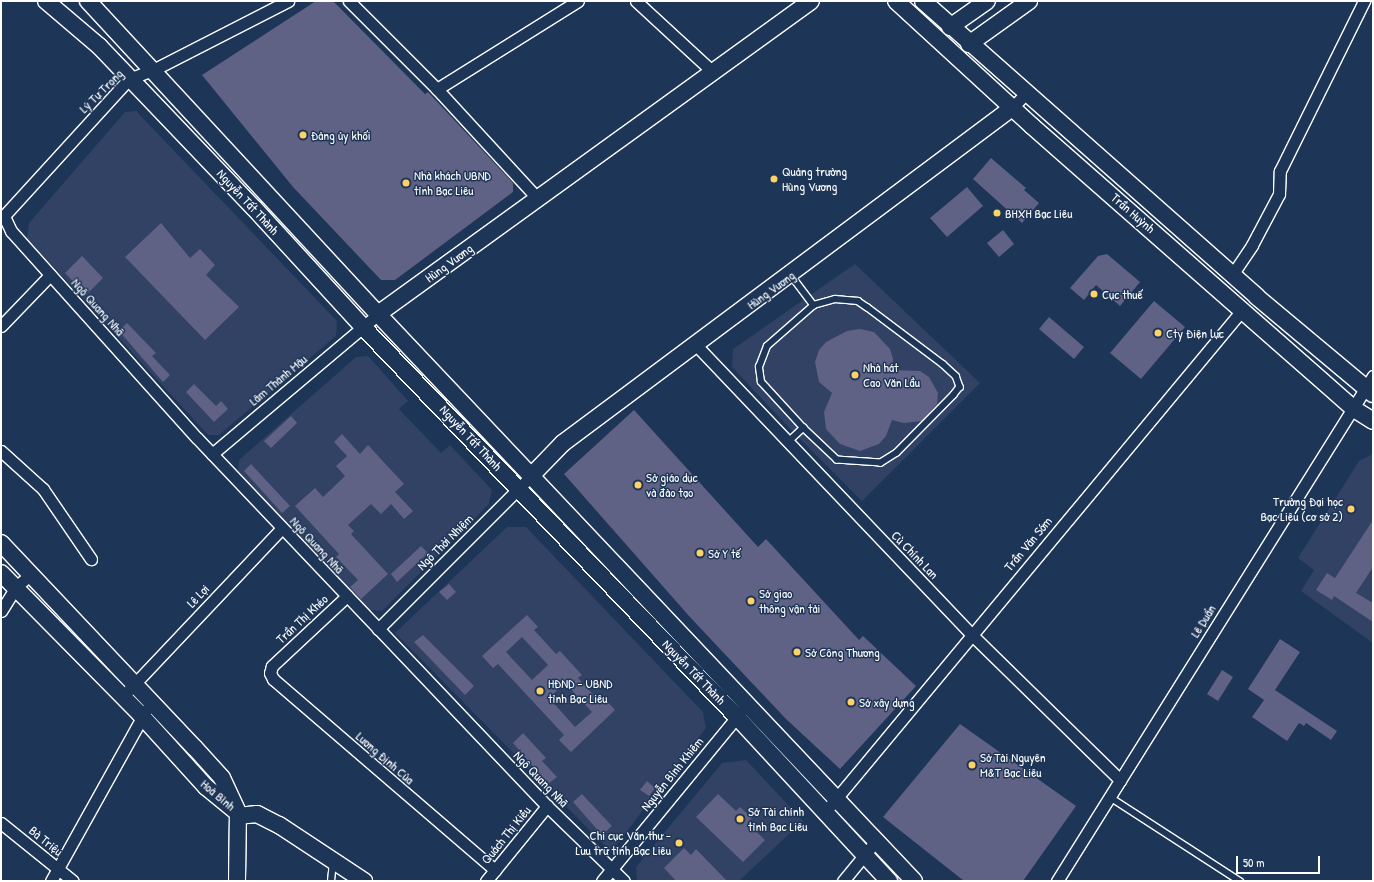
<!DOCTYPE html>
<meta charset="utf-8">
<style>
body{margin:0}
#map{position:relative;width:1374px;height:882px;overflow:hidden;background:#1d3557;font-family:"Patrick Hand",sans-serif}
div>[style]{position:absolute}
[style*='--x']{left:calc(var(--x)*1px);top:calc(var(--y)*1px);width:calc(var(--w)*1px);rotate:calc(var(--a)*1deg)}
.built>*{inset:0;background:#314265}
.building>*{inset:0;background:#5f6185}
.roads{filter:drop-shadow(1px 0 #fff) drop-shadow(-1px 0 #fff) drop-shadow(0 1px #fff) drop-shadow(0 -1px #fff)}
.lane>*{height:5.5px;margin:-2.75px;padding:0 2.75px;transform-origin:2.75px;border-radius:2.75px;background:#1d3557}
.street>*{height:11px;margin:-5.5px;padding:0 5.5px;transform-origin:5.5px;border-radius:5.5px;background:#1d3557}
.secondary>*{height:16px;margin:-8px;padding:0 8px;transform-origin:8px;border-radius:8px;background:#1d3557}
.dots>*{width:11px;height:11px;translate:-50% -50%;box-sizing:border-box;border:2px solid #1d3557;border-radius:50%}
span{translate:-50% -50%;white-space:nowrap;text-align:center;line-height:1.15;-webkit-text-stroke:3px #1d3557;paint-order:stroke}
.street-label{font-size:13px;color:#fff}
.poi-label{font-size:13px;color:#fff}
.left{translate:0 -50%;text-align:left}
.right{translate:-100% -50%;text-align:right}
.frame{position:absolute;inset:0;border:2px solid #fff;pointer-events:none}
.scale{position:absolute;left:1236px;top:856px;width:84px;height:18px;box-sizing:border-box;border:2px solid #fff;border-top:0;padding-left:5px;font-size:12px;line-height:14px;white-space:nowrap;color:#fff;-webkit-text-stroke:3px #1d3557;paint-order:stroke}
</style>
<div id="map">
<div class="built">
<i style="clip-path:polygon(136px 111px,337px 321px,336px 336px,219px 435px,208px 435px,27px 238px,29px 223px,125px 112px)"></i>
<i style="clip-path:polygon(855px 264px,980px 383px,862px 501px,796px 435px,732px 367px,733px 349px)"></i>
<i style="clip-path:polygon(368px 356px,408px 401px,399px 409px,441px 453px,450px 445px,492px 490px,489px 504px,382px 611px,369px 610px,238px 471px,239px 460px,356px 357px)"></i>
<i style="clip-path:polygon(1373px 454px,1373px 643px,1301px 591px,1314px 570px,1298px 558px,1359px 461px)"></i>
<i style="clip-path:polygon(507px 527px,526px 527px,703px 712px,706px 728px,611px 852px,395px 633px)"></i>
<i style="clip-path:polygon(746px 760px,803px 821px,739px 881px,637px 881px,636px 867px,722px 763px)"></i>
</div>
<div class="building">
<i style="clip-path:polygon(316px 1px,333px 1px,425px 94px,428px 92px,513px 183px,513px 192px,395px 280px,381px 280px,293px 187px,202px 75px)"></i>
<i style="clip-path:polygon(991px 158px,1026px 188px,1024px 190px,1039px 203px,1022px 223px,973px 179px)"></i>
<i style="clip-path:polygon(967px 187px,983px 206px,947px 237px,930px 218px)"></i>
<i style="clip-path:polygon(161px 223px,190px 258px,200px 249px,215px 265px,206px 275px,239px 307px,205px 340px,125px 257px)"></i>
<i style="clip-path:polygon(1003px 230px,1014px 244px,999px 257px,987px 243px)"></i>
<i style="clip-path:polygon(1107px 254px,1140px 282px,1120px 306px,1096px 285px,1084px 300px,1070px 288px,1098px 256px)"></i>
<i style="clip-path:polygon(82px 256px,103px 278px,86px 295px,65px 273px)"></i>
<i style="clip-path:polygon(1154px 301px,1185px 327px,1141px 379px,1110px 353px)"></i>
<i style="clip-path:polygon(1049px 317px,1084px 347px,1074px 359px,1039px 329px)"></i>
<i style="clip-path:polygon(127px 323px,156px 353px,152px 356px,170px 375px,163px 382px,119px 331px)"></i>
<i style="clip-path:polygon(860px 329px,874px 332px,890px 349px,893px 359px,892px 370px,920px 371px,929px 377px,938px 393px,937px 404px,922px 421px,904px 423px,892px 420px,886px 436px,879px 444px,860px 451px,840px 444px,826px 429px,824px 412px,832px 393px,819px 382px,815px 362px,819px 350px,826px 342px,847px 331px)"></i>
<i style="clip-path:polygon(194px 384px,216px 406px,221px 401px,228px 409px,214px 422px,186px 392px)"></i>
<i style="clip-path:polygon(634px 410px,758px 547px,766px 539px,859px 640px,863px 636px,916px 686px,840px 769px,786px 719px,689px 616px,564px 474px)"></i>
<i style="clip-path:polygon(291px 416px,297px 423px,271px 448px,264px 441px)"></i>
<i style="clip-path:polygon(342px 434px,360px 454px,368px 445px,404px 484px,395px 492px,413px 511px,404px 519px,391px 504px,381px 514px,371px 504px,348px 525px,354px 531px,351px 534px,388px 574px,361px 599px,350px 587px,358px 580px,336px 557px,339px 554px,295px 506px,315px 488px,323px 497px,345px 476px,336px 466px,347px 456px,334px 442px)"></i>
<i style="clip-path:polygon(251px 464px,290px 506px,282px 513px,244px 471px)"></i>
<i style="clip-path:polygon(1373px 520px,1373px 567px,1356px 593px,1373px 603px,1373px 622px,1334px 596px,1332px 600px,1316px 590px,1327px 573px,1335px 578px)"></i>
<i style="clip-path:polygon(421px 546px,428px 553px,397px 582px,391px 574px)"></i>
<i style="clip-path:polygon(449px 584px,456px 592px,447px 600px,439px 592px)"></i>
<i style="clip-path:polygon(evenodd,527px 615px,538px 627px,534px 630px,556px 654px,560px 651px,582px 675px,578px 678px,600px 702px,604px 698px,615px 710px,571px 752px,559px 740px,564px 735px,498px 664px,493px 668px,482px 656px,527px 615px,522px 637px,548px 665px,532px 680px,506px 652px,522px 637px,527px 615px,565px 683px,592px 712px,575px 727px,549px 698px,565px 683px)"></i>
<i style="clip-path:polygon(423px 635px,474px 686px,465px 695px,414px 642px)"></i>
<i style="clip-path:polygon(1280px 639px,1300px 652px,1275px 690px,1337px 731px,1331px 740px,1306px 723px,1304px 726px,1299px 723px,1287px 741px,1252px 717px,1264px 700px,1248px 689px)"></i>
<i style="clip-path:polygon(1222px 670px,1233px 677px,1218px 701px,1207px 694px)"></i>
<i style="clip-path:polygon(960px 724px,1076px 806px,1023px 881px,964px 881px,883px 817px)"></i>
<i style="clip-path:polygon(523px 733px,546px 758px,542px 761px,557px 777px,548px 784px,513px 743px)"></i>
<i style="clip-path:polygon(647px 781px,655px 788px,649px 796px,640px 790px)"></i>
<i style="clip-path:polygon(582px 794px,612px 826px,602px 835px,573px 802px)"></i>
<i style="clip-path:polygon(718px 794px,736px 811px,740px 807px,752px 818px,747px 823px,765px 840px,743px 862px,696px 817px)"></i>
<i style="clip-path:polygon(684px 848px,691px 855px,696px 849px,727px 881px,676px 881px,664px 868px)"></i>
</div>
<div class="roads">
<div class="lane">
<i style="--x:791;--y:275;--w:38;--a:53"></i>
<i style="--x:814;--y:305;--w:22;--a:-16"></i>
<i style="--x:835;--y:299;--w:23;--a:5"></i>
<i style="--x:858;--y:301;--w:11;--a:34"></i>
<i style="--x:867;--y:307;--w:95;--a:36.9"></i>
<i style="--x:943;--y:364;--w:18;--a:43"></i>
<i style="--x:956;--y:376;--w:12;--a:70"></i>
<i style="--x:960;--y:387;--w:10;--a:127"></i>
<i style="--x:954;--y:395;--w:81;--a:134.5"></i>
<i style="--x:897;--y:453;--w:19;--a:148"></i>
<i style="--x:881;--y:463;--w:44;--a:-176.1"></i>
<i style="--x:837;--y:460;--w:47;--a:-136.7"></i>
<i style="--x:788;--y:442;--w:21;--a:-43"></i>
<i style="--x:803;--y:428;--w:62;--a:-132.4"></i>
<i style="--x:761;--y:382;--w:15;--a:-98"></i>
<i style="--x:759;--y:367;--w:22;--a:-69"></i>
<i style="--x:767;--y:346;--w:62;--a:-41.1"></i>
<i style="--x:1110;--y:797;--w:155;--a:32.9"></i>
<i style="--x:331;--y:881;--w:18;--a:-84"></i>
</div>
<div class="street">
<i style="--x:349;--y:1;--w:124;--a:45"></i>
<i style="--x:437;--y:89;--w:149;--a:47.4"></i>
<i style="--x:636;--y:1;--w:106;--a:42.7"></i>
<i style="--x:437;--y:89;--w:166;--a:-32"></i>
<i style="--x:1012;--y:108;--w:21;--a:-47"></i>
<i style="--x:4;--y:216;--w:17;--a:65"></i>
<i style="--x:11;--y:231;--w:278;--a:48.1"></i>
<i style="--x:197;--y:438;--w:508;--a:46.44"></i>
<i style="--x:547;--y:806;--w:107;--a:44.2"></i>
<i style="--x:1;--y:219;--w:190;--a:-47.6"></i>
<i style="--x:129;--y:79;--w:26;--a:-21"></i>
<i style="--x:153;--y:70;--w:152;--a:-27.1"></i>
<i style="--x:1232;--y:275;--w:36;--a:-56"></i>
<i style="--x:1252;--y:245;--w:58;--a:-62.1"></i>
<i style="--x:1279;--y:194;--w:23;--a:-88"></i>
<i style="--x:1280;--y:171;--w:190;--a:-63.7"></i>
<i style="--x:1;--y:326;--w:71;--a:-46.1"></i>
<i style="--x:695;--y:344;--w:400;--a:46.4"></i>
<i style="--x:971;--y:634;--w:209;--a:44.4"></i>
<i style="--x:1;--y:451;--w:57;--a:42.1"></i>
<i style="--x:43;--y:489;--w:85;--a:55.6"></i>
<i style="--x:212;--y:454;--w:217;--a:-40.1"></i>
<i style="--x:347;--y:596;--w:103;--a:137"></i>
<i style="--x:272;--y:666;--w:7;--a:106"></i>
<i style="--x:270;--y:673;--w:7;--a:63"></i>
<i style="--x:273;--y:679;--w:293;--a:40.7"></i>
<i style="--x:1;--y:611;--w:28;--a:-58"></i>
<i style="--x:16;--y:587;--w:21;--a:-41"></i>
<i style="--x:378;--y:629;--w:218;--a:-45"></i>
<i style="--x:123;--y:696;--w:231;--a:-46.6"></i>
<i style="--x:825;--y:812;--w:654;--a:-50.27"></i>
<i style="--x:1;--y:823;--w:92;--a:38.9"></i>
<i style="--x:51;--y:881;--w:196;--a:-60.9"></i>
<i style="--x:486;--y:881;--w:97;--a:-50.9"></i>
<i style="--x:602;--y:881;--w:219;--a:-50.6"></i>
<i style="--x:843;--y:881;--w:50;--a:-50.6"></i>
<i style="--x:1057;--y:881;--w:596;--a:-57.96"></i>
</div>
<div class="secondary">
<i style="--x:46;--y:1;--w:70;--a:40.3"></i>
<i style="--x:99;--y:46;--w:224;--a:46.3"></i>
<i style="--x:254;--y:208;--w:161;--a:47.5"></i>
<i style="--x:363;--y:327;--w:540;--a:46.2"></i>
<i style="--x:737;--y:717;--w:224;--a:47.2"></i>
<i style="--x:88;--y:1;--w:427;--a:47.2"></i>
<i style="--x:378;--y:314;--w:780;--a:46.61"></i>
<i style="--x:896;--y:1;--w:185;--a:42.6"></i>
<i style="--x:1032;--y:126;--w:429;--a:41.3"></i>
<i style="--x:1354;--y:409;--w:22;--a:32"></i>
<i style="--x:923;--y:1;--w:446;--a:41.5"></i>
<i style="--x:1257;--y:297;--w:151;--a:39.9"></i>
<i style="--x:950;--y:27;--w:45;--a:-35.1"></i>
<i style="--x:969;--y:44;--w:74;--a:-35.6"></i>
<i style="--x:378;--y:314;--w:534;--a:-35.86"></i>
<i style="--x:532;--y:475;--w:45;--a:-45.9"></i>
<i style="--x:563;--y:443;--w:560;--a:-36.73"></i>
<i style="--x:1;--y:543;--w:282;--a:46.6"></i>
<i style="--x:195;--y:748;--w:40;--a:48"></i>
<i style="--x:222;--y:778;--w:38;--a:65"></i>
<i style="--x:238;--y:813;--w:41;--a:-140.9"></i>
<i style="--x:206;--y:787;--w:97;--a:-132.1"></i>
<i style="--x:141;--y:715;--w:199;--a:-134.6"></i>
<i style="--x:238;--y:816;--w:19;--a:-6"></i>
<i style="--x:257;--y:814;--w:25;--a:27"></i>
<i style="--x:279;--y:825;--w:102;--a:33.4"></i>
<i style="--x:237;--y:881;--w:68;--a:-89.2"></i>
</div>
</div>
<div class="dots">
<i style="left:303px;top:135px;background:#ffd166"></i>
<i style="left:774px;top:179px;background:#ffd166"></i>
<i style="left:406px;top:183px;background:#ffd166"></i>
<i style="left:997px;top:213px;background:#ffd166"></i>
<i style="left:1094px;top:294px;background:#ffd166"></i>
<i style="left:1158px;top:333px;background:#ffd166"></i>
<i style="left:855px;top:375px;background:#ffd166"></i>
<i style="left:638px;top:485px;background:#ffd166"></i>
<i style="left:1351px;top:509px;background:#ffd166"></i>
<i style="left:700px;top:553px;background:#ffd166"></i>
<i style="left:751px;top:601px;background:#ffd166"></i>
<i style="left:797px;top:652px;background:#ffd166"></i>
<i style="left:540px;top:691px;background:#ffd166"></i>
<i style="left:851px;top:702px;background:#ffd166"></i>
<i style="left:972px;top:765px;background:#ffd166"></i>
<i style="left:740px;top:819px;background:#ffd166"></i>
<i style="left:679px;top:843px;background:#ffd166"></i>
</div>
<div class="street-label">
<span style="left:101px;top:91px;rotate:-45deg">Lý Tự Trọng</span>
<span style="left:248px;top:202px;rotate:47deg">Nguyễn Tất Thành</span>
<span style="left:1133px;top:213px;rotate:41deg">Trần Huỳnh</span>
<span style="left:449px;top:263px;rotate:-36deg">Hùng Vương</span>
<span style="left:771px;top:290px;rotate:-36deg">Hùng Vương</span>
<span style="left:98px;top:307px;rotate:48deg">Ngô Quang Nhã</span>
<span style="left:278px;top:380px;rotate:-40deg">Lâm Thành Mậu</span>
<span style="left:471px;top:438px;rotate:47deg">Nguyễn Tất Thành</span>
<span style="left:445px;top:542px;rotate:-45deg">Ngô Thời Nhiệm</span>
<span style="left:1028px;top:544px;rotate:-50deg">Trần Văn Sớm</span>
<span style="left:317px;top:545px;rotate:47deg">Ngô Quang Nhã</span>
<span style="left:915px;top:555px;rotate:46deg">Cù Chính Lan</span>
<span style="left:198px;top:596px;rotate:-47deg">Lê Lợi</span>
<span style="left:302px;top:619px;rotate:-43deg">Trần Thị Khéo</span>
<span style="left:1203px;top:621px;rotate:-58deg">Lê Duẩn</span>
<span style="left:694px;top:672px;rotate:46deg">Nguyễn Tất Thành</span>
<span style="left:385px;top:758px;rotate:41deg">Lương Định Của</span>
<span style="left:672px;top:774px;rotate:-51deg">Nguyễn Bỉnh Khiêm</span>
<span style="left:541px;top:779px;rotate:46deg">Ngô Quang Nhã</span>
<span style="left:218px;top:795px;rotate:40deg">Hoà Bình</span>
<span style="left:506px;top:835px;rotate:-51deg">Quách Thị Kiều</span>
<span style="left:46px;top:841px;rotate:39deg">Bà Triệu</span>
</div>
<div class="poi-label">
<span class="left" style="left:311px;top:135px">Đảng ủy khối</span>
<span class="left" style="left:782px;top:179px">Quảng trường<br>Hùng Vương</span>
<span class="left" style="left:414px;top:183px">Nhà khách UBND<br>tỉnh Bạc Liêu</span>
<span class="left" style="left:1005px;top:213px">BHXH Bạc Liêu</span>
<span class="left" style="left:1102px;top:294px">Cục thuế</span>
<span class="left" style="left:1166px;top:333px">Cty Điện lực</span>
<span class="left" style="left:863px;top:375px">Nhà hát<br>Cao Văn Lầu</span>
<span class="left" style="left:646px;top:485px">Sở giáo dục<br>và đào tạo</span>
<span class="right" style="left:1343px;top:509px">Trường Đại học<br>Bạc Liêu (cơ sở 2)</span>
<span class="left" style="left:708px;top:553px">Sở Y tế</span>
<span class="left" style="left:759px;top:601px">Sở giao<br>thông vận tải</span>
<span class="left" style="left:805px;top:652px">Sở Công Thương</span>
<span class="left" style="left:548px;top:691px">HĐND - UBND<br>tỉnh Bạc Liêu</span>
<span class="left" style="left:859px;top:702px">Sở xây dựng</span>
<span class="left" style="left:980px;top:765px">Sở Tài Nguyên<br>M&amp;T Bạc Liêu</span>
<span class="left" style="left:748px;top:819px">Sở Tài chính<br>tỉnh Bạc Liêu</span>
<span class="right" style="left:671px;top:843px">Chi cục Văn thư -<br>Lưu trữ tỉnh Bạc Liêu</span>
</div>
<div class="frame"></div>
<div class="scale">50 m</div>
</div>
